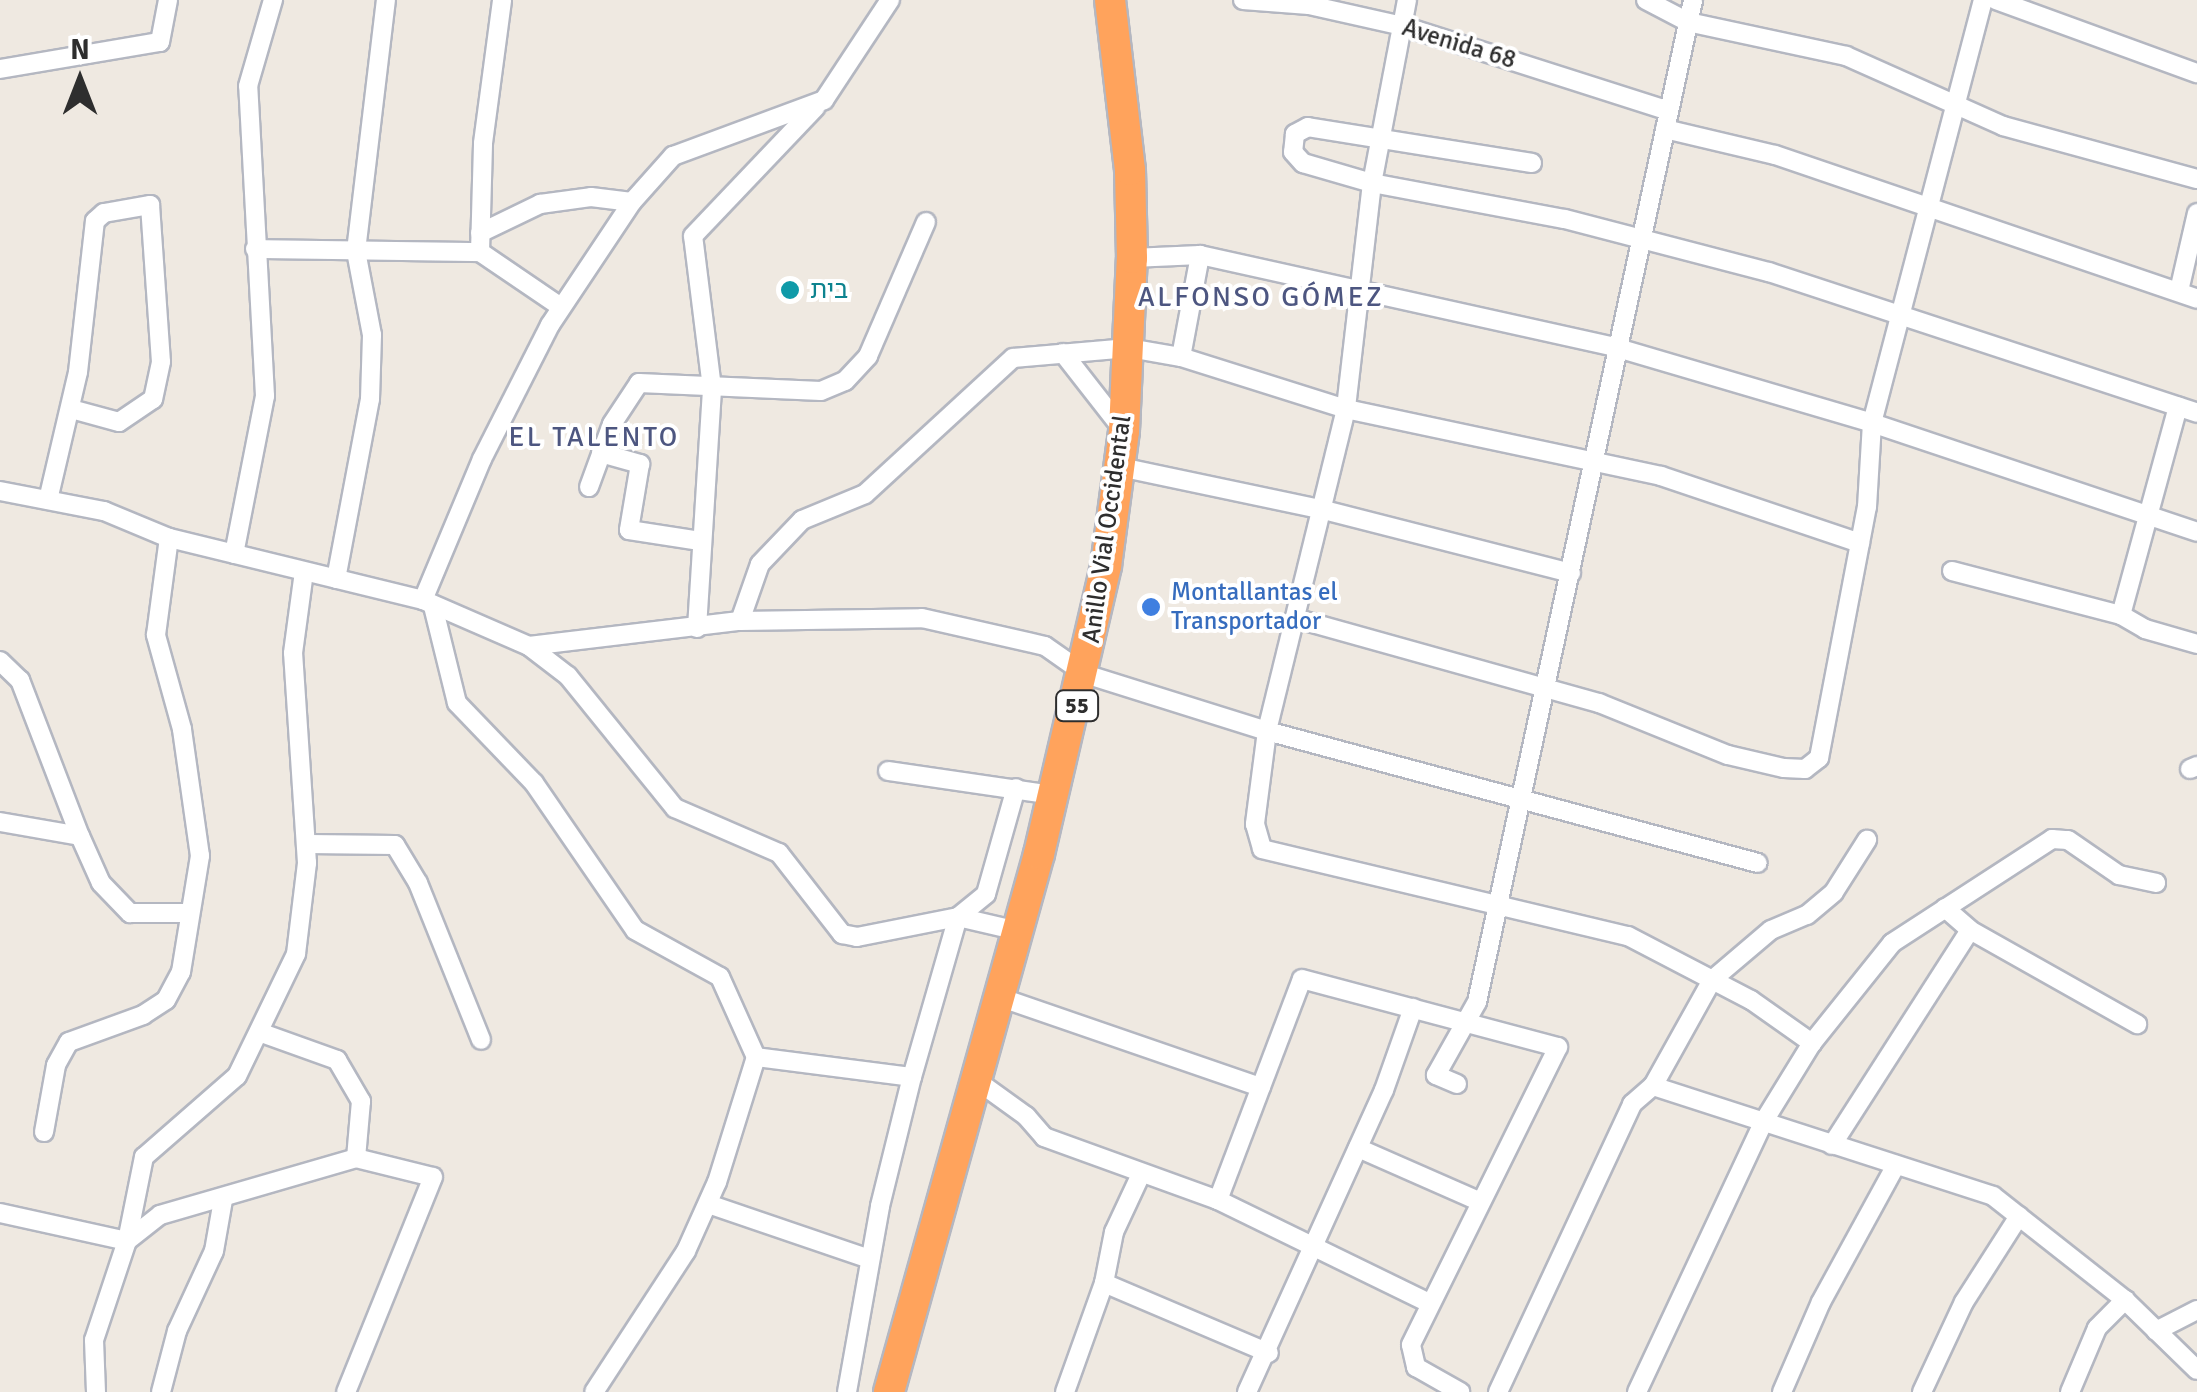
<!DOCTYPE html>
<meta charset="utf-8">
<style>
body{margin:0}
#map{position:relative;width:2197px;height:1392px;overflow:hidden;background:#efe9e1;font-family:Signika,"Noto Sans Hebrew",sans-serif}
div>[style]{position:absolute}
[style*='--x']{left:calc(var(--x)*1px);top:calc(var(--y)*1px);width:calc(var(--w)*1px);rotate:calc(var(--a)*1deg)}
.roads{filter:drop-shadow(2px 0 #b4b7c1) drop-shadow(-2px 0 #b4b7c1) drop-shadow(0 2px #b4b7c1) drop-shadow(0 -2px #b4b7c1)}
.street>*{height:18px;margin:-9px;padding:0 9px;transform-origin:9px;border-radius:9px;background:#fff}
.highway>*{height:30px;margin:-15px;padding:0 15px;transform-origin:15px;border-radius:15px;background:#ffa35c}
.dots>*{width:28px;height:28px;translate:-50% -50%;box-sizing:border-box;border:5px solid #fff;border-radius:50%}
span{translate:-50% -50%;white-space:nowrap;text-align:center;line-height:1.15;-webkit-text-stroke:8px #fff;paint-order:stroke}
.shield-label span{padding:2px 8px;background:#fff;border:2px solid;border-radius:8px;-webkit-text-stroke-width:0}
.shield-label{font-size:22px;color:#2e2e2e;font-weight:700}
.street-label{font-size:25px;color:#2e2e2e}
.culture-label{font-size:25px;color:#0d838f}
.left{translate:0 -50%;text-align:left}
.shop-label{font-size:25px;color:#366cbe}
.neighbourhood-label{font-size:28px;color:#4d5680;letter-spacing:2.5px}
.north{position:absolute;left:30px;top:30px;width:100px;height:100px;-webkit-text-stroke:8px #fff;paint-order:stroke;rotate:0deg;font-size:28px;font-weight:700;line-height:40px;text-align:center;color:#2e2e2e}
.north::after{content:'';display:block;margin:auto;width:35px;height:45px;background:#2e2e2e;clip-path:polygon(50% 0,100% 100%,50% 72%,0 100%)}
</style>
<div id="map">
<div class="roads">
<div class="street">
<i style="--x:1243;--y:0;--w:66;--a:4.3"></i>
<i style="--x:1309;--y:5;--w:96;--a:12.6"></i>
<i style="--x:1403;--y:26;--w:279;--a:17.7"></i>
<i style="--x:1407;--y:0;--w:186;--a:100.8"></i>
<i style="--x:1372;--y:183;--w:227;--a:96.6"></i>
<i style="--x:1346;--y:409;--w:332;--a:103.8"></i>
<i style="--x:1267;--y:731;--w:94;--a:97.4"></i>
<i style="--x:1255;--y:824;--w:26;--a:74"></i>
<i style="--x:1262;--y:849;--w:376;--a:13.4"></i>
<i style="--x:1628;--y:936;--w:139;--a:27.5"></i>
<i style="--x:1751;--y:1000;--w:75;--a:35.2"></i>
<i style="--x:1646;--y:0;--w:47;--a:27.6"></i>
<i style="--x:1688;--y:22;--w:162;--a:12.1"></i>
<i style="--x:1846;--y:56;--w:172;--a:24"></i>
<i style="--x:2003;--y:126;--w:201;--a:15.3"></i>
<i style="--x:1996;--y:0;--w:214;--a:20"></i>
<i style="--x:0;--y:69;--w:162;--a:-9.6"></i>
<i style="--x:160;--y:42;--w:43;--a:-79.2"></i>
<i style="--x:1665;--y:129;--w:113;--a:13.3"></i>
<i style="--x:1775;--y:155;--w:446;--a:18.8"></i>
<i style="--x:1532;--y:163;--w:227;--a:-170.9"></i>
<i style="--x:1308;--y:127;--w:15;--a:152"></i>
<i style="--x:1295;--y:134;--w:18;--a:96"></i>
<i style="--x:1293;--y:152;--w:15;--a:48"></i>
<i style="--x:1303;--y:163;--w:72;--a:16.2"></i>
<i style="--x:1372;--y:183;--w:196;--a:10.6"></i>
<i style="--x:1565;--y:219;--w:211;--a:14.6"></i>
<i style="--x:1769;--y:272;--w:451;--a:18.2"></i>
<i style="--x:480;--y:233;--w:67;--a:-25.8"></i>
<i style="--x:540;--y:204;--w:51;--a:-7.8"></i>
<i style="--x:591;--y:197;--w:41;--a:7"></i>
<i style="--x:255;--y:249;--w:225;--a:0.8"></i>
<i style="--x:480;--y:252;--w:98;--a:34.2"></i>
<i style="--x:480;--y:252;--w:109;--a:-88.4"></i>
<i style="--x:483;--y:143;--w:144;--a:-82.4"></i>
<i style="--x:1132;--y:258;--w:68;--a:-2.5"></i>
<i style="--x:1200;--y:255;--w:424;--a:12.5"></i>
<i style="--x:1614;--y:347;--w:269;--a:16.4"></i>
<i style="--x:1872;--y:423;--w:343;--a:18.5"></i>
<i style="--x:2179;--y:291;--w:80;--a:-77"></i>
<i style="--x:1063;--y:353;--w:99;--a:52"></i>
<i style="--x:1181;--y:357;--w:104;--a:-79.4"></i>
<i style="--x:601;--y:453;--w:41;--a:15.8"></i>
<i style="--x:640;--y:464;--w:67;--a:99.5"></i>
<i style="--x:629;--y:530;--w:72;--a:8.8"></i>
<i style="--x:1120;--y:467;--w:204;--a:11.9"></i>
<i style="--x:1320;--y:509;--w:259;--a:14.3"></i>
<i style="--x:589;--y:487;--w:67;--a:-69.9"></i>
<i style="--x:612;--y:424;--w:49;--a:-56.6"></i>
<i style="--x:639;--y:383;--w:182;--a:2.5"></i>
<i style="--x:821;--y:391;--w:26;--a:-23"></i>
<i style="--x:845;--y:381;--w:34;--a:-47"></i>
<i style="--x:868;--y:356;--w:146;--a:-66.6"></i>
<i style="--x:0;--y:491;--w:106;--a:10.9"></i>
<i style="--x:104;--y:511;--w:70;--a:22.6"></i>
<i style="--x:169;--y:538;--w:261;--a:13.7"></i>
<i style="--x:423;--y:600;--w:116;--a:23.5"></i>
<i style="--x:529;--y:646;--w:49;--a:37.6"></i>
<i style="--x:568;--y:676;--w:170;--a:51"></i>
<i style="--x:675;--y:808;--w:113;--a:23.4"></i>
<i style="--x:779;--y:853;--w:103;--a:52.1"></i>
<i style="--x:842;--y:934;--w:15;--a:11"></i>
<i style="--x:857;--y:937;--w:103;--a:-11.2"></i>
<i style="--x:958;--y:917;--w:62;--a:13.1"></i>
<i style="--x:48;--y:500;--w:131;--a:-76.8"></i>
<i style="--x:78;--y:372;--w:152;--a:-83.6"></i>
<i style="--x:95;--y:221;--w:12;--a:-42"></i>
<i style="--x:104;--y:213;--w:47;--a:-9.9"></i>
<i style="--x:150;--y:205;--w:157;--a:86"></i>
<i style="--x:161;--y:362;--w:38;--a:102"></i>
<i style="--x:153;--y:399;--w:41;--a:145.9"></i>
<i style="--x:119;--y:422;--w:50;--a:-164.8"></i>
<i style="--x:234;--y:554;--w:161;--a:-78.9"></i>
<i style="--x:265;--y:396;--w:310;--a:-93.1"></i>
<i style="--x:248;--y:86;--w:90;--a:-73.8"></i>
<i style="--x:1952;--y:571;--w:175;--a:14.6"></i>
<i style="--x:2121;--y:615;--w:28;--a:30"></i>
<i style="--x:2145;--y:629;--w:54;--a:16.1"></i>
<i style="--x:336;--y:579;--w:183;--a:-79.3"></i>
<i style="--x:370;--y:399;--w:64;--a:-88.2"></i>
<i style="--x:372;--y:335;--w:86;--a:-100.8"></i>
<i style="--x:356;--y:251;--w:253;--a:-83.2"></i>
<i style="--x:423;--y:600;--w:153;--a:-67.3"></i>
<i style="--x:482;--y:459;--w:150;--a:-63.1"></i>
<i style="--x:550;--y:325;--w:148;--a:-56.3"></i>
<i style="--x:632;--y:202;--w:62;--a:-48.3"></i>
<i style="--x:673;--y:156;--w:161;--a:-20.3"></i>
<i style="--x:824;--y:100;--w:120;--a:-56.6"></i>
<i style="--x:433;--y:606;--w:100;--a:76.1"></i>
<i style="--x:457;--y:703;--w:111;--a:46.1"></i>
<i style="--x:534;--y:783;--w:178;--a:55.5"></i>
<i style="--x:635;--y:930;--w:97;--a:28.9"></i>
<i style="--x:720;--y:977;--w:88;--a:65.8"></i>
<i style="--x:756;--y:1057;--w:131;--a:107.3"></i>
<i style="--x:717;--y:1182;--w:76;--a:114.2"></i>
<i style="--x:686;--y:1251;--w:168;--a:123.1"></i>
<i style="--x:2121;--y:615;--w:216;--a:-74.7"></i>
<i style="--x:1298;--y:619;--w:313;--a:15.6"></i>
<i style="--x:1599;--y:703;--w:139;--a:22"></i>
<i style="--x:1728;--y:755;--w:57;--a:13.1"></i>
<i style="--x:1784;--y:768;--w:21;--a:3"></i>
<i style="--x:1805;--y:769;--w:18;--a:-38"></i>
<i style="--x:1819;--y:758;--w:256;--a:-79.2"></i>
<i style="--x:1867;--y:507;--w:84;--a:-86.6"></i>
<i style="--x:1872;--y:423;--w:437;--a:-75.3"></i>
<i style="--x:740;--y:621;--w:60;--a:-70.7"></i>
<i style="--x:760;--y:564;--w:61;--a:-46.3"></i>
<i style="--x:802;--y:520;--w:68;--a:-22.4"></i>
<i style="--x:865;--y:494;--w:201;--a:-42.6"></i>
<i style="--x:1013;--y:358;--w:116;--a:-4.9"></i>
<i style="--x:1129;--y:348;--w:53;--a:9.8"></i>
<i style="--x:1181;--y:357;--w:173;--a:17.5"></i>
<i style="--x:1346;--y:409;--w:322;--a:12"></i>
<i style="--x:1661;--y:476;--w:210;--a:18.6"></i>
<i style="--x:697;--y:628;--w:240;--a:-86.4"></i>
<i style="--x:712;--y:388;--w:153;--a:-97.1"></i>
<i style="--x:693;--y:236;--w:178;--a:-46.4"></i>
<i style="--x:529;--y:646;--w:212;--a:-6.8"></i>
<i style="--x:740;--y:621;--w:182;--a:-0.9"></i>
<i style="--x:922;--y:618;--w:126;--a:12.8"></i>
<i style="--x:1045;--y:646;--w:49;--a:35"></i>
<i style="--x:1085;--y:674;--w:191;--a:17.4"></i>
<i style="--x:1267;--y:731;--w:508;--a:15.05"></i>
<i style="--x:0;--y:661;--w:28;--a:44"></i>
<i style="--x:20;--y:680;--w:167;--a:69"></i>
<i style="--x:2190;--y:769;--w:8;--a:-23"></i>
<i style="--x:888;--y:771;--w:167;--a:8.3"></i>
<i style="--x:0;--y:822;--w:81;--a:9.9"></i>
<i style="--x:80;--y:836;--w:51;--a:65.9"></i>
<i style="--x:101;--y:883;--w:42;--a:46"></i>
<i style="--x:130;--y:913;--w:56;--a:0"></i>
<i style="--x:308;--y:844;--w:87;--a:0.7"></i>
<i style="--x:395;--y:845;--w:44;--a:58.8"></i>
<i style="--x:418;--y:883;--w:169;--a:68.1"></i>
<i style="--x:1945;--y:908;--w:33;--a:41"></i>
<i style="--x:1970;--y:930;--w:192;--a:29.4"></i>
<i style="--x:999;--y:997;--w:277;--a:19"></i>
<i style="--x:259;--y:1032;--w:83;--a:19.7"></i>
<i style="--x:337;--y:1060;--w:48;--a:59.7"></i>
<i style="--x:361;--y:1101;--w:57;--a:95"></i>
<i style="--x:756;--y:1057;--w:157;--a:7.3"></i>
<i style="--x:976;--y:1080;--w:62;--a:35.8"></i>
<i style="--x:1026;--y:1116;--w:28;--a:49"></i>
<i style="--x:1044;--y:1137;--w:185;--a:19.9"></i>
<i style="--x:1218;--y:1200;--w:233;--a:26"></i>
<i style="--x:1457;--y:1084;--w:23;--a:-157"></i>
<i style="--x:1436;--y:1075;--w:84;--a:-60.7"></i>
<i style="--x:1477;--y:1002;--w:1025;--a:-77.83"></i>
<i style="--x:1653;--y:1086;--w:357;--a:17.9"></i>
<i style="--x:1993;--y:1196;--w:168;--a:38.2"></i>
<i style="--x:2125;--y:1300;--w:100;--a:44.2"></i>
<i style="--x:44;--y:1132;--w:68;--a:-79.8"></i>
<i style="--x:56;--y:1065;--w:26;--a:-61"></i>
<i style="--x:69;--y:1042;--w:79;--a:-20"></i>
<i style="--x:143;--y:1015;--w:27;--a:-33"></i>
<i style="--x:166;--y:1000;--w:32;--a:-62"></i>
<i style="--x:181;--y:972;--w:118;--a:-80.7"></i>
<i style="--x:200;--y:856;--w:128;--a:-98.1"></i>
<i style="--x:182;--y:729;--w:98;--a:-105.5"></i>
<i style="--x:156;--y:635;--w:98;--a:-82.4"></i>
<i style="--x:1832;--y:1145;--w:255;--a:-57.3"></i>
<i style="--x:1358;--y:1148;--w:132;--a:23.7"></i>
<i style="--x:1218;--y:1200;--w:236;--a:-69.2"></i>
<i style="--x:1302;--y:979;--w:265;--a:14.9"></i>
<i style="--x:1558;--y:1047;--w:332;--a:116.3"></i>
<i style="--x:1411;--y:1345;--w:23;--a:77"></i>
<i style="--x:1416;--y:1367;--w:51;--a:29.6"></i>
<i style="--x:708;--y:1204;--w:171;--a:18.8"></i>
<i style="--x:0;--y:1213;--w:130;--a:12.4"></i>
<i style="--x:127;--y:1241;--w:42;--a:-38.2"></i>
<i style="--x:160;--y:1215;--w:204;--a:-16.2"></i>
<i style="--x:356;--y:1158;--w:79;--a:13.9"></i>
<i style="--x:433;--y:1177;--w:232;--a:112"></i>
<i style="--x:1104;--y:1283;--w:179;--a:23"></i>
<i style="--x:2156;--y:1331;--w:46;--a:-27.1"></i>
<i style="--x:96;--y:1392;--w:52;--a:-92.2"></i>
<i style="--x:94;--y:1340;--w:104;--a:-71.6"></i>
<i style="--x:127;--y:1241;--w:86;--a:-78.6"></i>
<i style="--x:144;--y:1157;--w:123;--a:-41.1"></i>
<i style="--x:237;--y:1076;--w:136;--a:-64.2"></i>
<i style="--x:296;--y:954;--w:92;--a:-83.1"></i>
<i style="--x:307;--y:863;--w:210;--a:-93.8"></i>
<i style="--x:293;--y:653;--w:82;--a:-82.3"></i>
<i style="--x:161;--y:1392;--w:63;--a:-75.3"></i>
<i style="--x:177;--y:1331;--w:88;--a:-65.2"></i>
<i style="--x:214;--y:1251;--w:52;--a:-80"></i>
<i style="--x:847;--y:1392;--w:189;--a:-79.9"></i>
<i style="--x:880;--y:1206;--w:133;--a:-76.1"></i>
<i style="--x:912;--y:1077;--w:166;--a:-74"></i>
<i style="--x:958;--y:917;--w:36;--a:-39"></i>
<i style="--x:986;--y:894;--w:110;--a:-74.2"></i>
<i style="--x:1065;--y:1392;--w:116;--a:-70.3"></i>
<i style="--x:1104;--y:1283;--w:52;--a:-78.9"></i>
<i style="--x:1114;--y:1232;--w:64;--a:-65"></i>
<i style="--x:1247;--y:1392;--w:332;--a:-65.6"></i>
<i style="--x:1384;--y:1090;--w:87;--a:-70.5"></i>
<i style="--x:1498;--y:1392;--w:318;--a:-65"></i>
<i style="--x:1632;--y:1104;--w:28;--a:-41"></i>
<i style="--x:1653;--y:1086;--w:121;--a:-60.9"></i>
<i style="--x:1712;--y:980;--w:77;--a:-40.3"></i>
<i style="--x:1771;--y:930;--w:39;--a:-23"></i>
<i style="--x:1807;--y:915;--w:35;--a:-40"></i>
<i style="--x:1834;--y:892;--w:62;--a:-57.6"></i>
<i style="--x:1637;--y:1392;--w:299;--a:-64.9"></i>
<i style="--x:1764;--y:1121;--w:92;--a:-58.4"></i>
<i style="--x:1812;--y:1043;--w:128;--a:-51.3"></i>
<i style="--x:1892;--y:943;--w:191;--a:-33"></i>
<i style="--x:2052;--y:839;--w:16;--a:4"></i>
<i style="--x:2068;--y:840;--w:62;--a:34.5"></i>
<i style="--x:2119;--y:875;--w:38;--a:12"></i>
<i style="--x:1782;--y:1392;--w:98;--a:-66.6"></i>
<i style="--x:1821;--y:1302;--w:156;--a:-61.3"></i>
<i style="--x:1922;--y:1392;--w:99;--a:-65"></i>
<i style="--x:1964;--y:1302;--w:102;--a:-57.4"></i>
<i style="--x:2070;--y:1392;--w:69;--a:-67.1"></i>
<i style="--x:2097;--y:1328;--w:40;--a:-45"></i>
</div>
<div class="highway">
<i style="--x:889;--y:1392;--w:559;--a:-74.42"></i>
<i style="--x:1039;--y:854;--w:296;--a:-76.9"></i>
<i style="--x:1106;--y:566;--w:136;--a:-82.4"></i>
<i style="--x:1124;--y:431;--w:173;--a:-87.4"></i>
<i style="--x:1132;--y:258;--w:88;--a:-91.3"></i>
<i style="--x:1130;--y:170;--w:171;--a:-96.7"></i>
</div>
</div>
<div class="dots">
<i style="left:790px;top:290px;background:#0f9aa8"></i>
<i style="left:1151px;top:607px;background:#3f7fe0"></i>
</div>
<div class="shield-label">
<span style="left:1077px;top:706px">55</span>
</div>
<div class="street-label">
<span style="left:1459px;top:44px;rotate:17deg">Avenida 68</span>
<span style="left:1107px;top:529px;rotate:-82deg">Anillo Vial Occidental</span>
</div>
<div class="culture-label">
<span class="left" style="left:810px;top:290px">בית</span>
</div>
<div class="shop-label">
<span class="left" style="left:1171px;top:607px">Montallantas el<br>Transportador</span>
</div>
<div class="neighbourhood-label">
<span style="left:1261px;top:297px">ALFONSO GÓMEZ</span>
<span style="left:594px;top:437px">EL TALENTO</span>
</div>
<div class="north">N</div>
</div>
